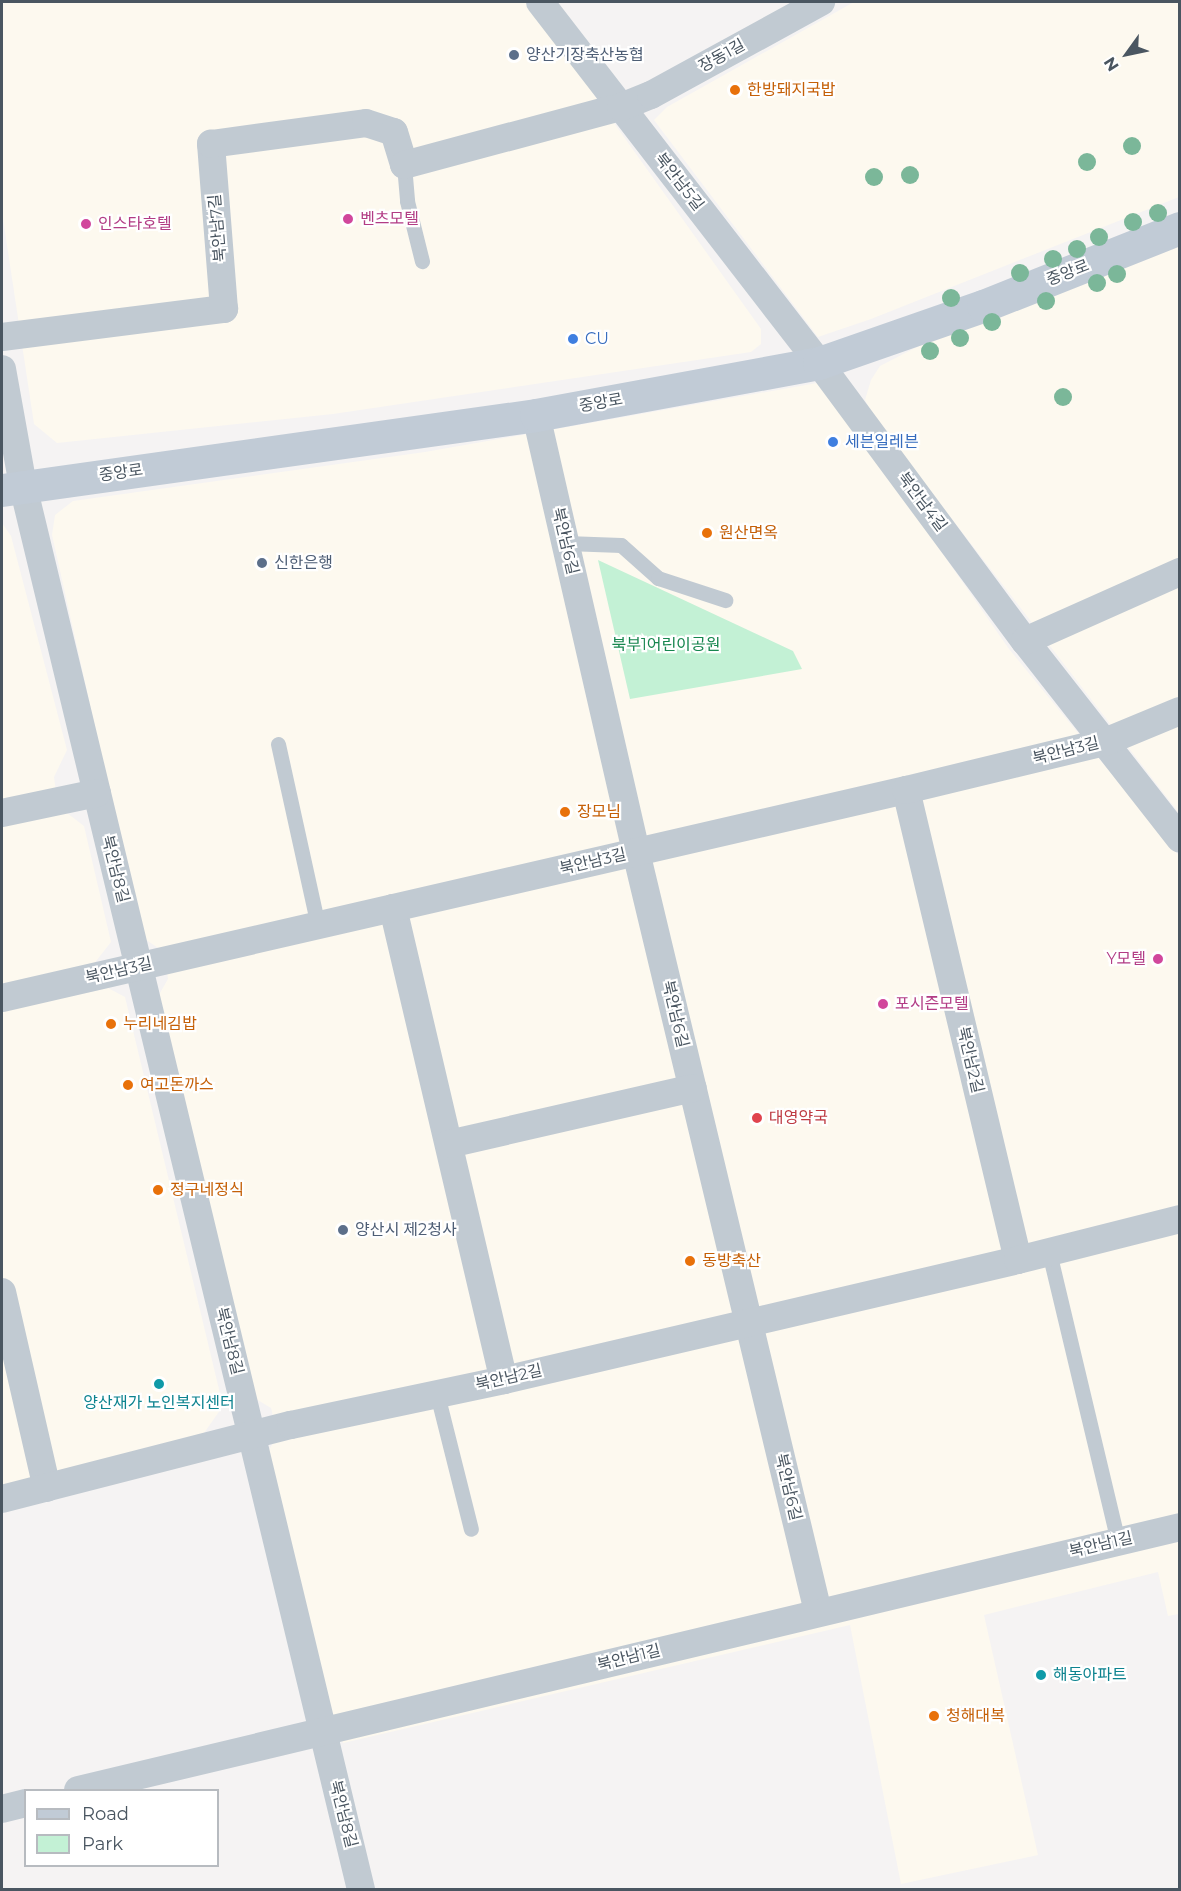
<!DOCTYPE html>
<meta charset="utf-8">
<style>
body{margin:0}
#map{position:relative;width:1181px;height:1891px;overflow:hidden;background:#f5f3f3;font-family:Montserrat,"Noto Sans KR",sans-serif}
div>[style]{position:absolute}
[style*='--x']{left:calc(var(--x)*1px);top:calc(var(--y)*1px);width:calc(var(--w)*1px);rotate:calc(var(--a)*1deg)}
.commercial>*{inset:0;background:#fdf9ef}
.green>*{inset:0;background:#c3f1d5}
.lane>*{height:15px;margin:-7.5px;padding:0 7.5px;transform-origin:7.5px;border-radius:7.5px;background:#c1cad2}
.street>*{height:28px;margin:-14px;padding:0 14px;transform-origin:14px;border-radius:14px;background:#c1cad2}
.secondary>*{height:33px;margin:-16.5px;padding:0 16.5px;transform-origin:16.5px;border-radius:16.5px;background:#c1cbd6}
.trees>*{width:18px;height:18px;margin:-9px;border-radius:50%;background:#7bb799}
.dots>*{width:16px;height:16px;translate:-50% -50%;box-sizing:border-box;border:3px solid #fff;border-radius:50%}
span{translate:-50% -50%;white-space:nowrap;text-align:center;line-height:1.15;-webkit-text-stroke:4.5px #fff;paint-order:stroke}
.service-label{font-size:16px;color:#4e5e75}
.left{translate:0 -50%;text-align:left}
.street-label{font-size:16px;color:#4a5661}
.food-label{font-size:16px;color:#c56008}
.hotel-label{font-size:16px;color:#b23c85}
.right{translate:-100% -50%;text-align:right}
.shop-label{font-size:16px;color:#366cbe}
.park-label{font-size:16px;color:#17864f}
.health-label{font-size:16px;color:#be3a42}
.culture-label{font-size:16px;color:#0d838f}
.frame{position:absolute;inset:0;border:3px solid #4a5661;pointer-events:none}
.legend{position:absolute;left:24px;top:1789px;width:195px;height:78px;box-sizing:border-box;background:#fff;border:2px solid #b7bbc0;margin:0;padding:8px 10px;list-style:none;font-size:18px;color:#4a5661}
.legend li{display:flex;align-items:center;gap:12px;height:30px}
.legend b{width:30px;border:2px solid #b7bbc0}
.north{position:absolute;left:1097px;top:24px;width:60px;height:60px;-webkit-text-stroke:4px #fff;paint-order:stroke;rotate:237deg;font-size:16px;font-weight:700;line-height:24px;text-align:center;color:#4a5661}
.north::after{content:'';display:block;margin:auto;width:21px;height:27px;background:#4a5661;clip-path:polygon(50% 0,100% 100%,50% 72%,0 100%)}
</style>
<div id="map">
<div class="commercial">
<i style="clip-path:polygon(2px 2px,532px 2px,599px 102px,761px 329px,761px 344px,751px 352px,333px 414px,57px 443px,34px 424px,2px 212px)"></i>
<i style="clip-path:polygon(854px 2px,1179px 2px,1179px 197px,871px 319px,818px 337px,654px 120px,667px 107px)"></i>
<i style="clip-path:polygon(1179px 240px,1179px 813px,877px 422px,865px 400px,871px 380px,880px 366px,919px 346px)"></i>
<i style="clip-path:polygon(817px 383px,836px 400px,1009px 649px,1179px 856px,1179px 1614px,1168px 1616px,1158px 1572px,984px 1615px,1038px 1855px,901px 1884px,850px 1625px,343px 1743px,322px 1696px,264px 1458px,278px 1435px,271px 1408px,251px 1396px,156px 1000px,168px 979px,164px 952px,142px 937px,52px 535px,55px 515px,73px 501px,425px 452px)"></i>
<i style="clip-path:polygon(2px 523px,11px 536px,67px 750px,54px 777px,58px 806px,84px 826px,111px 942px,93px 965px,2px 986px)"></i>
<i style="clip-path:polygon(108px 988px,125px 997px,223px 1406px,204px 1433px,2px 1488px,2px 1011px)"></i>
</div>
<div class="green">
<i style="clip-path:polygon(598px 560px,793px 651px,802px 669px,630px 699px)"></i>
</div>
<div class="lane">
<i style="--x:404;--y:165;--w:36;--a:85"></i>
<i style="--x:407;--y:201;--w:62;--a:76"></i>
<i style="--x:566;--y:543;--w:55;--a:2.1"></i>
<i style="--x:621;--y:545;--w:50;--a:41.7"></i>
<i style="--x:658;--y:578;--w:71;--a:18.2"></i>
<i style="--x:278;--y:744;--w:186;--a:77.6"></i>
<i style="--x:1049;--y:1252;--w:297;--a:76.6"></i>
<i style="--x:437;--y:1394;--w:139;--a:75.9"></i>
</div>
<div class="street">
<i style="--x:540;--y:2;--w:456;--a:52.3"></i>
<i style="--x:819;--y:363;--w:346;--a:53.5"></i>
<i style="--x:1025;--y:641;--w:251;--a:51.9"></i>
<i style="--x:2;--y:337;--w:224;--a:-7.2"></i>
<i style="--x:224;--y:309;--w:166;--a:-94.5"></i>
<i style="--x:211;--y:144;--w:156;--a:-7.7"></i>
<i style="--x:366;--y:123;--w:29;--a:18"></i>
<i style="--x:394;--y:132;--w:34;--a:73"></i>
<i style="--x:404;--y:165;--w:225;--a:-15"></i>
<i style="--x:621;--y:107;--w:32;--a:-22"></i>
<i style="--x:651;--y:95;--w:194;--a:-28.7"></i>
<i style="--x:2;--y:369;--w:119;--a:79.8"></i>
<i style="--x:23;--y:486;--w:1444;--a:76.46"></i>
<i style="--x:536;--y:415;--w:448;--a:77.1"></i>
<i style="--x:636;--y:852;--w:781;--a:76.53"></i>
<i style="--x:1025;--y:641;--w:170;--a:-24"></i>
<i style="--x:906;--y:790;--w:483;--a:76.6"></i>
<i style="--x:2;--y:813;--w:97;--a:-11.9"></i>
<i style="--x:393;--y:908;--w:485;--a:76.8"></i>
<i style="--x:2;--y:998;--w:928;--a:-12.96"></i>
<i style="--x:906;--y:790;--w:205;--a:-13.6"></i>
<i style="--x:1105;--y:742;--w:81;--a:-22.5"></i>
<i style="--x:449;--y:1144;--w:250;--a:-12.9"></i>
<i style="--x:2;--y:1292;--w:201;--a:77.1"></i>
<i style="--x:2;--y:1499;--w:298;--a:-14.4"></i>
<i style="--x:291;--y:1425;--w:218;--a:-11.9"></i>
<i style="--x:504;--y:1380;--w:528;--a:-13.14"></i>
<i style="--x:1018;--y:1260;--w:167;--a:-14.2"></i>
<i style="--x:78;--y:1790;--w:1133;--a:-13.42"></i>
<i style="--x:2;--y:1809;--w:25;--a:-14"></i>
</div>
<div class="secondary">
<i style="--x:2;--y:490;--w:539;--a:-7.99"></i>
<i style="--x:536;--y:415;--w:288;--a:-10.4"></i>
<i style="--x:819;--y:363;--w:174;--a:-19.2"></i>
<i style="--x:983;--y:306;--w:212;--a:-21.6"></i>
</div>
<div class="trees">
<i style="left:1132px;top:146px"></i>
<i style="left:1087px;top:162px"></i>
<i style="left:910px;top:175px"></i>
<i style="left:874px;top:177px"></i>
<i style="left:1158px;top:213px"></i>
<i style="left:1133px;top:222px"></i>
<i style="left:1099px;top:237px"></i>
<i style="left:1077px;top:249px"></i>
<i style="left:1053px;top:259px"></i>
<i style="left:1020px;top:273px"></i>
<i style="left:1117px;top:274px"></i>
<i style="left:1097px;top:283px"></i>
<i style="left:951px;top:298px"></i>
<i style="left:1046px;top:301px"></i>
<i style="left:992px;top:322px"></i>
<i style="left:960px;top:338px"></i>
<i style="left:930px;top:351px"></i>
<i style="left:1063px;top:397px"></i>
</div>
<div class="dots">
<i style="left:514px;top:55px;background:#5c6f8a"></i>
<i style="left:735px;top:90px;background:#e8710a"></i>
<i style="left:348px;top:219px;background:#d1479c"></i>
<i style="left:86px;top:224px;background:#d1479c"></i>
<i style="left:573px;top:339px;background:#3f7fe0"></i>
<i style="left:833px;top:442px;background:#3f7fe0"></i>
<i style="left:707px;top:533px;background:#e8710a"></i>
<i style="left:262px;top:563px;background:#5c6f8a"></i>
<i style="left:565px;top:812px;background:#e8710a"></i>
<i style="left:1158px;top:959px;background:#d1479c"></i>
<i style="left:883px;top:1004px;background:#d1479c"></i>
<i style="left:111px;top:1024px;background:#e8710a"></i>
<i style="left:128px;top:1085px;background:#e8710a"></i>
<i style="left:757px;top:1118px;background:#e0444e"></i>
<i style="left:158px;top:1190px;background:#e8710a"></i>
<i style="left:343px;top:1230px;background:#5c6f8a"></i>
<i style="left:690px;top:1261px;background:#e8710a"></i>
<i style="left:159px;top:1384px;background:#0f9aa8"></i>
<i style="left:1041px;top:1675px;background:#0f9aa8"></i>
<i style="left:934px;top:1716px;background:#e8710a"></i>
</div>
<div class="service-label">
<span class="left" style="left:526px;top:55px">양산기장축산농협</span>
<span class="left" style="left:274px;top:563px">신한은행</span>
<span class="left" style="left:355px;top:1230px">양산시 제2청사</span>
</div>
<div class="street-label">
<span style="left:722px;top:56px;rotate:-29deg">장동1길</span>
<span style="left:679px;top:182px;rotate:52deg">북안남5길</span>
<span style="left:218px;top:228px;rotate:-95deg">북안남7길</span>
<span style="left:1068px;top:273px;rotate:-21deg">중앙로</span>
<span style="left:601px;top:403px;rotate:-10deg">중앙로</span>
<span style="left:121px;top:473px;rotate:-8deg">중앙로</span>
<span style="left:922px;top:502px;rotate:53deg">북안남4길</span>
<span style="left:565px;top:541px;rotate:77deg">북안남6길</span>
<span style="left:1066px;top:751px;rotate:-14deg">북안남3길</span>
<span style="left:593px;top:862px;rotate:-13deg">북안남3길</span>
<span style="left:115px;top:869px;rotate:76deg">북안남8길</span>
<span style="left:119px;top:971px;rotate:-13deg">북안남3길</span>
<span style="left:675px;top:1014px;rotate:77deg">북안남6길</span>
<span style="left:970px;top:1060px;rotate:77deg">북안남2길</span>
<span style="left:229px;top:1341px;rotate:76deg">북안남8길</span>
<span style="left:509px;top:1378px;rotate:-13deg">북안남2길</span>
<span style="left:788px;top:1487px;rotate:77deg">북안남6길</span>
<span style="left:1101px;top:1545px;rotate:-13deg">북안남1길</span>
<span style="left:629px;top:1658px;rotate:-14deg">북안남1길</span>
<span style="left:343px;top:1814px;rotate:76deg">북안남8길</span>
</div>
<div class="food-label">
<span class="left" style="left:747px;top:90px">한방돼지국밥</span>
<span class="left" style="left:719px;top:533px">원산면옥</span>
<span class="left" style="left:577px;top:812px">장모님</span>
<span class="left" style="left:123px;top:1024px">누리네김밥</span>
<span class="left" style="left:140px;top:1085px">여고돈까스</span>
<span class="left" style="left:170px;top:1190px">정구네정식</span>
<span class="left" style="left:702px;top:1261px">동방축산</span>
<span class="left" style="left:946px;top:1716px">청해대복</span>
</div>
<div class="hotel-label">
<span class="left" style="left:360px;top:219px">벤츠모텔</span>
<span class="left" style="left:98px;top:224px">인스타호텔</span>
<span class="right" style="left:1146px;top:959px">Y모텔</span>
<span class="left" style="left:895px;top:1004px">포시즌모텔</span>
</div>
<div class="shop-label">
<span class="left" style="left:585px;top:339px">CU</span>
<span class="left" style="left:845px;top:442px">세븐일레븐</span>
</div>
<div class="park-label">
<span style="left:666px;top:645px">북부1어린이공원</span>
</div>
<div class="health-label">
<span class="left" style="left:769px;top:1118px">대영약국</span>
</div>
<div class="culture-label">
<span style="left:159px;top:1403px">양산재가 노인복지센터</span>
<span class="left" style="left:1053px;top:1675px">해동아파트</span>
</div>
<div class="frame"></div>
<ul class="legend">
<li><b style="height:8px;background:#c1cbd6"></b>Road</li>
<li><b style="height:16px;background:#c3f1d5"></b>Park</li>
</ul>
<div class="north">N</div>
</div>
